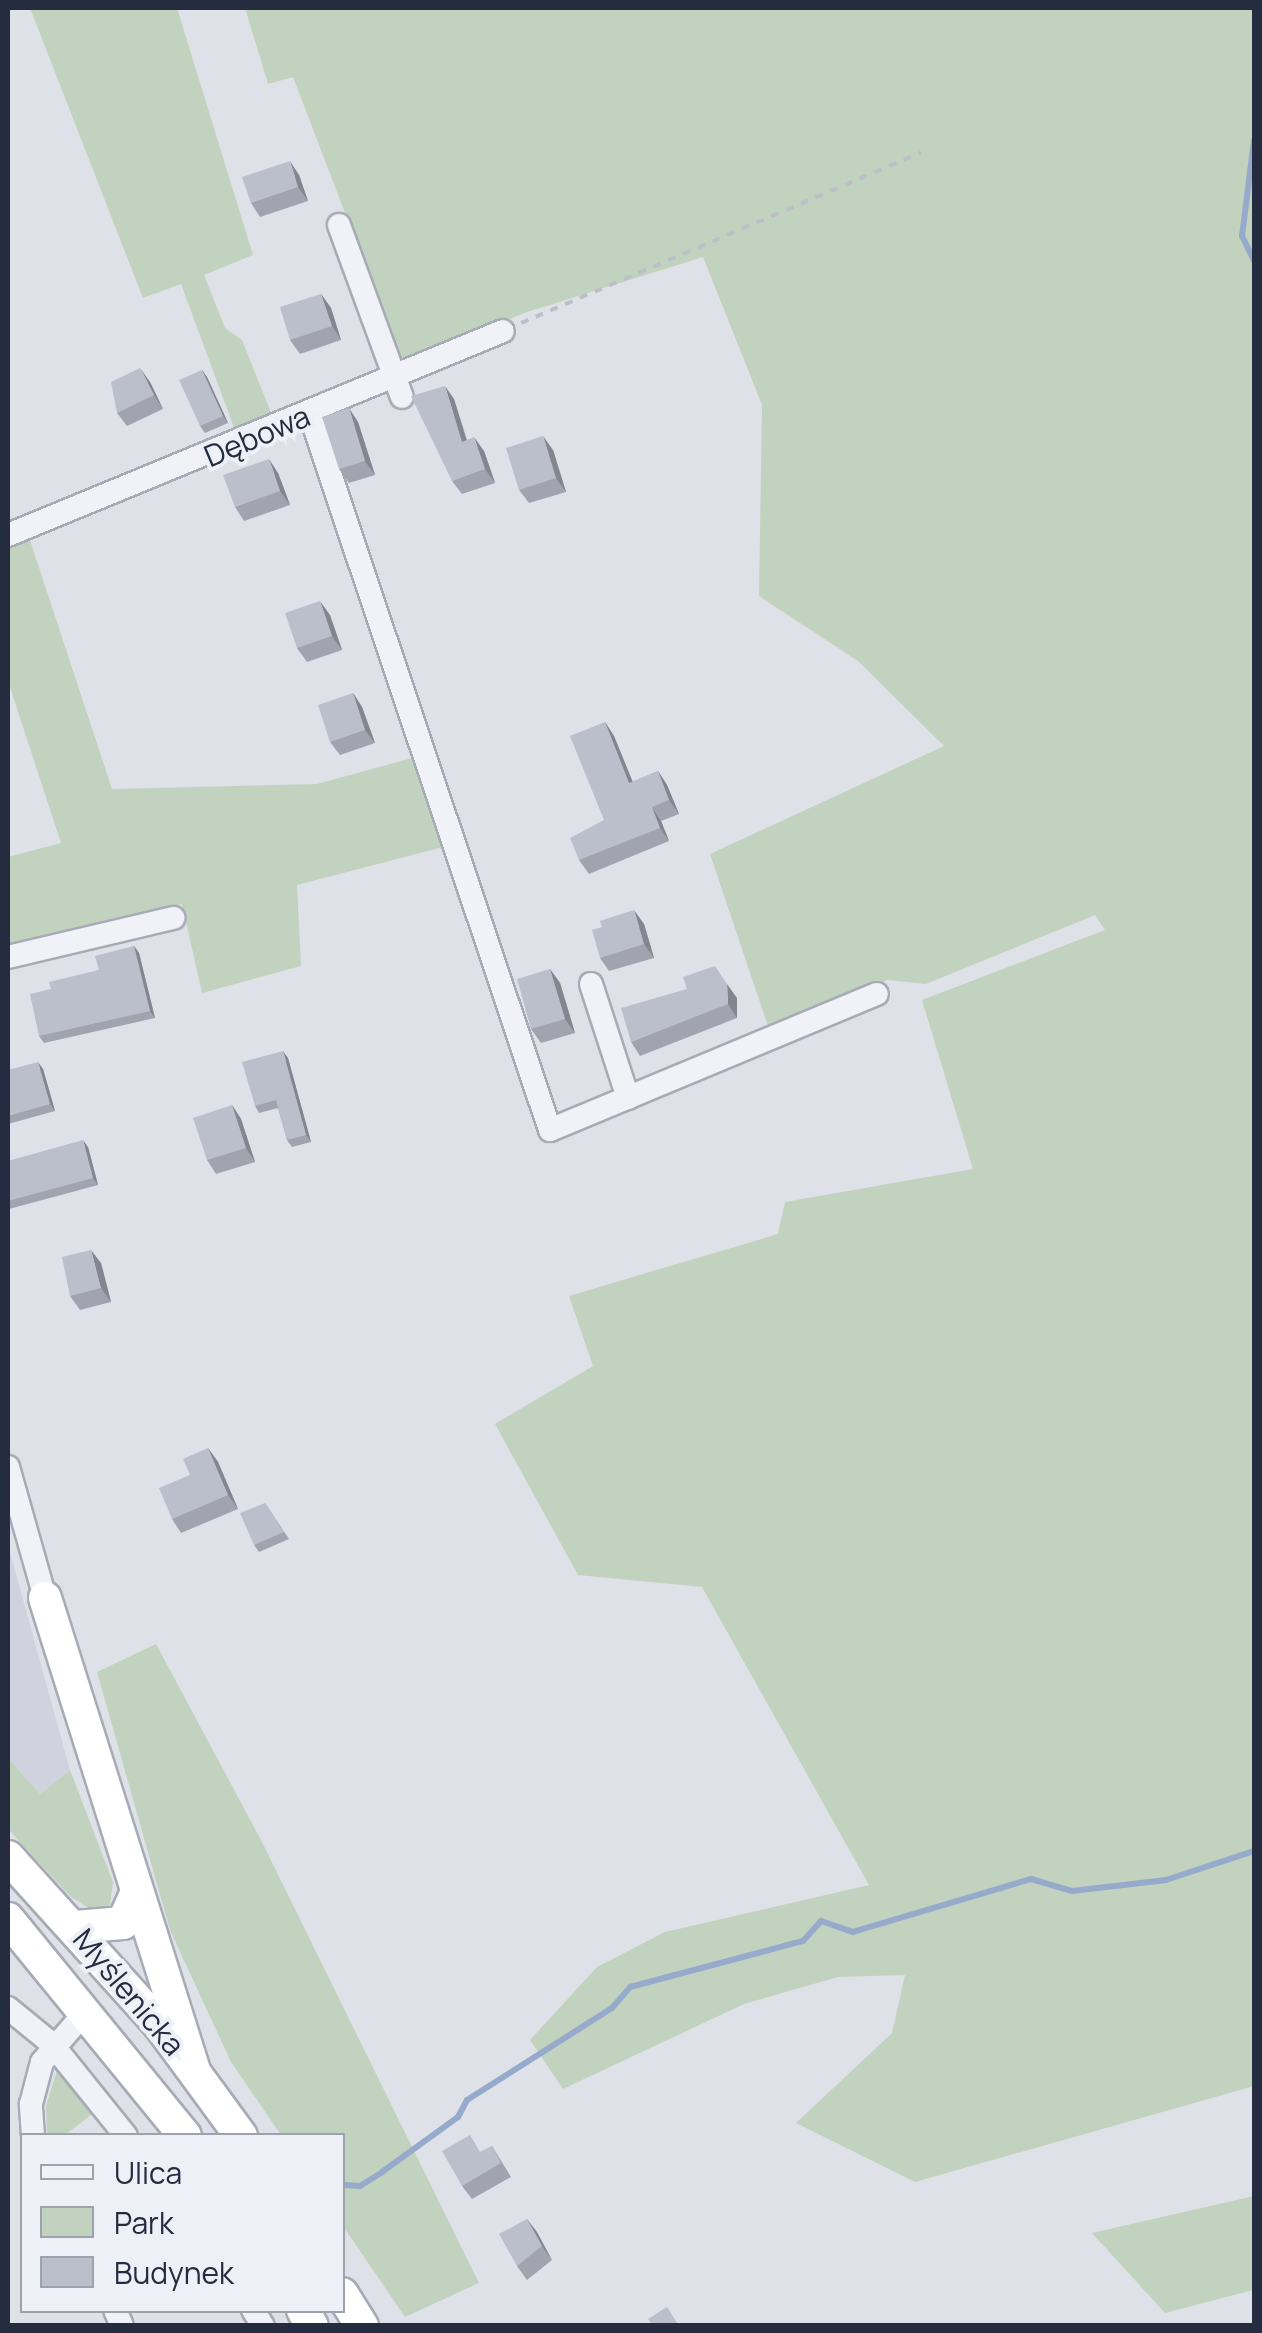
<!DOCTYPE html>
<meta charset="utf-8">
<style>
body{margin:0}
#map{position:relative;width:1262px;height:2333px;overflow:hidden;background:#dee1e8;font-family:Manrope,sans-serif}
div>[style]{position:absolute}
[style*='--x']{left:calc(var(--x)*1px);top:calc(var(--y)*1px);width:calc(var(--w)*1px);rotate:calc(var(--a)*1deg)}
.built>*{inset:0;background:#d0d3de}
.green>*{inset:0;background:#c1d3be}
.stream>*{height:6px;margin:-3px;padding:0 3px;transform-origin:3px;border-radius:3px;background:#96aacb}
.path>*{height:4px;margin-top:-2px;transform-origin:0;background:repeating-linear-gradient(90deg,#bcbfc7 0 8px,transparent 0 16px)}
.roads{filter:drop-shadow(2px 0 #a7abb6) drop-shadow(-2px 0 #a7abb6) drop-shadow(0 2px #a7abb6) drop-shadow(0 -2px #a7abb6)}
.minor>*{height:22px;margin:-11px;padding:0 11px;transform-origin:11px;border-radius:11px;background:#f1f2f7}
.highway>*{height:32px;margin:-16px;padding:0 16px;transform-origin:16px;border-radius:16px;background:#fff}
.wall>*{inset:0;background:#a1a4af}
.shaded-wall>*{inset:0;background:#83868f}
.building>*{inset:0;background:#bbbfcc}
span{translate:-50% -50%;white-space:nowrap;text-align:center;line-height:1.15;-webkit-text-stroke:8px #edf0f6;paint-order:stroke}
.street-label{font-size:30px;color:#262c40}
.frame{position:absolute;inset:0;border:10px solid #262c40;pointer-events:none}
.legend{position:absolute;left:20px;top:2133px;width:325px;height:180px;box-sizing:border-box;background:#edf0f6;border:2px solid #9da2ad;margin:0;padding:12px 18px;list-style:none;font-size:30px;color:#262c40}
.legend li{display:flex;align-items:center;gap:20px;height:50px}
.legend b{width:50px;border:2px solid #9da2ad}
</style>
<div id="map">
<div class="built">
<i style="clip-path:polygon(8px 1545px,70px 1770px,40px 1794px,8px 1758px)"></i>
</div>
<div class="green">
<i style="clip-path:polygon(30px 8px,177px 8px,253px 255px,204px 275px,225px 328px,242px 340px,272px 415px,236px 433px,181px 284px,143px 298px)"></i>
<i style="clip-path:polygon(245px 8px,1254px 8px,1254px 2086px,915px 2182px,796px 2123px,892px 2033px,905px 1975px,838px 1977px,744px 2004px,563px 2089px,530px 2040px,597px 1967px,665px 1932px,869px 1885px,702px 1587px,578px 1575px,495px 1424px,593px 1366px,569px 1296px,778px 1234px,785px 1202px,973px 1169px,922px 1000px,1105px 930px,1095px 915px,926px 984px,887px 980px,769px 1029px,710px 854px,944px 746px,858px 661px,759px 596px,762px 405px,703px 257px,527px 312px,402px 362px,293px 77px,268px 84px)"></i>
<i style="clip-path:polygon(28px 534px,112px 789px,317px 784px,416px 757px,443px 847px,297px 885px,301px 966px,202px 993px,182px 904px,8px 947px,8px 857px,61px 843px,8px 681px,8px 542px)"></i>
<i style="clip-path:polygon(156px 1644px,261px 1840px,479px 2283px,405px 2317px,343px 2226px,342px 2136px,281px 2135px,231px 2062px,170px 1930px,97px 1672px)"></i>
<i style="clip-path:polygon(8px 1758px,40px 1794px,70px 1770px,113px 1882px,110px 1905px,92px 1910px,71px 1897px,8px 1829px)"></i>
<i style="clip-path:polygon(58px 2067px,96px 2111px,65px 2135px,47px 2136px,46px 2106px)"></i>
<i style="clip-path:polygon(1254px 2196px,1253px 2290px,1165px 2313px,1092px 2233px)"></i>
</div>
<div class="stream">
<i style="--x:1254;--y:140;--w:97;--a:97.1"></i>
<i style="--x:1242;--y:236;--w:28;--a:64"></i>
<i style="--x:346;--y:2185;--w:14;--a:4"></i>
<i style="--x:360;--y:2186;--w:26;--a:-32"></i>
<i style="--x:382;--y:2172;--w:94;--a:-35.9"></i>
<i style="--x:458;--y:2117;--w:19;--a:-62"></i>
<i style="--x:467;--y:2100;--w:172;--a:-32.4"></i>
<i style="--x:612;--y:2008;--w:28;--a:-49"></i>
<i style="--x:630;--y:1987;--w:179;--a:-14.9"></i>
<i style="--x:803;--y:1941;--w:27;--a:-48"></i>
<i style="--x:821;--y:1921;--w:34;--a:19"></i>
<i style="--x:853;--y:1932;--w:186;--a:-16.6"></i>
<i style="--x:1031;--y:1879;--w:43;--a:16.3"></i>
<i style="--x:1072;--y:1891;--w:95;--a:-6.7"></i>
<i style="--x:1166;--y:1880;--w:93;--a:-18.2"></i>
</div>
<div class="path">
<i style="--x:521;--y:323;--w:435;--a:-23.1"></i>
</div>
<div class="roads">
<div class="minor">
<i style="--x:339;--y:225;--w:183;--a:69.9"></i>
<i style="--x:310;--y:414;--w:755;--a:71.47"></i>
<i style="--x:550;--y:1130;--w:354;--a:-22.6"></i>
<i style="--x:8;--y:535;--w:535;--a:-22.4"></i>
<i style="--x:8;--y:957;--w:170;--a:-13.3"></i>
<i style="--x:591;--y:984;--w:120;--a:72"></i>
<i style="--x:8;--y:1467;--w:136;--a:74.2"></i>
<i style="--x:8;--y:2008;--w:57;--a:39.3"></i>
<i style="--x:52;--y:2044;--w:118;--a:51.2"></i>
<i style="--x:33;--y:2136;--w:32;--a:-94"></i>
<i style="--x:31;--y:2104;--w:43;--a:-75.3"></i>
<i style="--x:42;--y:2062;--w:69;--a:-49.1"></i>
<i style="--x:115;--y:2310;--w:17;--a:66"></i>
<i style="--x:253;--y:2310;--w:19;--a:58"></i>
</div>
<div class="highway">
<i style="--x:45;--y:1598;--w:493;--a:72.5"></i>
<i style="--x:8;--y:1857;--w:225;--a:47.9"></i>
<i style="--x:159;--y:2024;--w:139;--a:53.8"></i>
<i style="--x:8;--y:1919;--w:280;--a:50.8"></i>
<i style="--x:75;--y:1927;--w:48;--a:-4.8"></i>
<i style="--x:123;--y:1923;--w:34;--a:-66"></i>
<i style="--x:342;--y:2294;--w:38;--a:58"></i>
<i style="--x:303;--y:2310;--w:18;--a:61"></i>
</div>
</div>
<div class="wall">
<i style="clip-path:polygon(299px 175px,308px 201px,260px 217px,251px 203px)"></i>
<i style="clip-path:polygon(321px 294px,331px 308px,341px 340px,300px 354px,290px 340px)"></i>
<i style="clip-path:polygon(202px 370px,207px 377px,228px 423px,205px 433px,200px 426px)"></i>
<i style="clip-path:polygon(150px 382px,163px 409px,127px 426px,117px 413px)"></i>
<i style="clip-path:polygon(454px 399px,467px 440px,484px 451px,495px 483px,462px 494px,452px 481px)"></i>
<i style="clip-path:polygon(358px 422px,375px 475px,349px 483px,339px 469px)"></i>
<i style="clip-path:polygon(553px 450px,566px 492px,529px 503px,519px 490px)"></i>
<i style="clip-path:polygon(278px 473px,290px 505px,244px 521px,235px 507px)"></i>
<i style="clip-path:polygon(330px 615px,342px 650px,307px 662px,297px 648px)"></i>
<i style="clip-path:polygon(353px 693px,362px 707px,375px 743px,340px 755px,330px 742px)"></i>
<i style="clip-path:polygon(605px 722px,614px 736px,632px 782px,658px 771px,667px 785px,679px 814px,661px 821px,669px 841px,589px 874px,579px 860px,604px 820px)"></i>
<i style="clip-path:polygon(644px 924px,654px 958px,609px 971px,600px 958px)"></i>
<i style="clip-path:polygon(134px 946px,139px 953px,155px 1018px,44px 1043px,39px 1036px,51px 989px,99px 970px)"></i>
<i style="clip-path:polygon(550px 969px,560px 983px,575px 1033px,541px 1043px,531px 1029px)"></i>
<i style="clip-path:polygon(737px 998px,737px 1018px,640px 1056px,631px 1042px)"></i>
<i style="clip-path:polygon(288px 1058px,311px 1142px,292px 1147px,287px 1140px,278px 1108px,259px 1113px,255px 1106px)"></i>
<i style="clip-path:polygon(43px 1069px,55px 1111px,8px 1124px,8px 1070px)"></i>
<i style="clip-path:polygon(232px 1105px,241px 1119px,255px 1162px,216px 1174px,207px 1160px)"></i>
<i style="clip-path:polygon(88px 1147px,98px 1185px,9px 1209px,8px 1207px,8px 1161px)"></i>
<i style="clip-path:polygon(101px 1263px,111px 1302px,80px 1310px,70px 1296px)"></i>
<i style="clip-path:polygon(208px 1448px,218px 1462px,238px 1509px,181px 1533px,172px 1519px,190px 1475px)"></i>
<i style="clip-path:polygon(265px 1503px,289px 1539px,259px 1552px,254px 1545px)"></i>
<i style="clip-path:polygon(492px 2146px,511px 2177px,472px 2199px,462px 2186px,481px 2152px)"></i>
<i style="clip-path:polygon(527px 2219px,552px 2260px,527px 2280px,517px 2266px)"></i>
</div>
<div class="shaded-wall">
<i style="clip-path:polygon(290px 161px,299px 175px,308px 201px,298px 187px)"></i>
<i style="clip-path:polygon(321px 294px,331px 308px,341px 340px,332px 326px)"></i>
<i style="clip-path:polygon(140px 368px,150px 382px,163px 409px,154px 395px)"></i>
<i style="clip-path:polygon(202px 370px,207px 377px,228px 423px,223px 416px)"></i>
<i style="clip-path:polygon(445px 386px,454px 399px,471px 455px,462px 442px)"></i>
<i style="clip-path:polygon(349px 408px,358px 422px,375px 475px,365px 461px)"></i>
<i style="clip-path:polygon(543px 436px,553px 450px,566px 492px,556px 478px)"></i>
<i style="clip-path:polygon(474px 437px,484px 451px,495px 483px,485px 469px)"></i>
<i style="clip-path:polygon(269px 459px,278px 473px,290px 505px,280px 491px)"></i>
<i style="clip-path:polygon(320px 601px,330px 615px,342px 650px,332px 636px)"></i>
<i style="clip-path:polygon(353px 693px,362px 707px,375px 743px,365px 730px)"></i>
<i style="clip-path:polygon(605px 722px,614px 736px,639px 797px,629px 783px)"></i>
<i style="clip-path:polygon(658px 771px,667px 785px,679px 814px,669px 800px)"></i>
<i style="clip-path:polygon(652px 807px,661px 821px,669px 841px,660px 828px)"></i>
<i style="clip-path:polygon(634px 910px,644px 924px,654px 958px,644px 944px)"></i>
<i style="clip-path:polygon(134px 946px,139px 953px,155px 1018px,150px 1011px)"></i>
<i style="clip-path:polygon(550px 969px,560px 983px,575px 1033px,565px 1019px)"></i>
<i style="clip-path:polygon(727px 984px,737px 998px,737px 1018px,728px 1004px)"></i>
<i style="clip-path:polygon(283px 1051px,288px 1058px,311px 1142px,306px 1135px)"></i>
<i style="clip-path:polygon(38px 1062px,43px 1069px,55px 1111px,50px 1104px)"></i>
<i style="clip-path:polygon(232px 1105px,241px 1119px,255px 1162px,246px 1148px)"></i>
<i style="clip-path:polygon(83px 1140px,88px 1147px,98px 1185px,93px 1178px)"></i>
<i style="clip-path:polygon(91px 1250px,101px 1263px,111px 1302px,101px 1288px)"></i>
<i style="clip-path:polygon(208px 1448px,218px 1462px,238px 1509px,228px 1495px)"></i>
<i style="clip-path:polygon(527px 2219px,537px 2232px,552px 2260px,542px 2246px)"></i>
</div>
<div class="building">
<i style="clip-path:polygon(290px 161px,298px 187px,251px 203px,242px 177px)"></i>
<i style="clip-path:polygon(321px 294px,332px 326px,290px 340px,280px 307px)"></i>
<i style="clip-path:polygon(140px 368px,154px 395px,117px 413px,111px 382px)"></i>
<i style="clip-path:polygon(202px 370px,223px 416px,200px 426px,179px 380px)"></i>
<i style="clip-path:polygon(445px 386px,462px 442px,474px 437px,485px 469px,452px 481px,411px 396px)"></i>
<i style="clip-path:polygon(349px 408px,365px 461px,339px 469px,322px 417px)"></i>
<i style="clip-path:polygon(543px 436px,556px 478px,519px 490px,506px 448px)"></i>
<i style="clip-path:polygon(269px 459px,280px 491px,235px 507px,223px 475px)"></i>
<i style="clip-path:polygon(320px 601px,332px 636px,297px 648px,285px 613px)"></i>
<i style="clip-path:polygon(353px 693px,365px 730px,330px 742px,318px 705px)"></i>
<i style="clip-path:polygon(605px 722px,629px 783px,658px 771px,669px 800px,652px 807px,660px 828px,579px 860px,570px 838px,604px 820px,570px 736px)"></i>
<i style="clip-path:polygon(634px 910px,644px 944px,600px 958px,592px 930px,602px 927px,600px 921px)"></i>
<i style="clip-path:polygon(134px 946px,150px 1011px,39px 1036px,30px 994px,51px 989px,49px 982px,99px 970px,95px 956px)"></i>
<i style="clip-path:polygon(715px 966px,727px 984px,728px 1004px,631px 1042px,621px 1008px,687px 989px,683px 977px)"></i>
<i style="clip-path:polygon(550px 969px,565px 1019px,531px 1029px,517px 979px)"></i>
<i style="clip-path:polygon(283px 1051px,306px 1135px,287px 1140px,276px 1100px,255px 1106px,242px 1062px)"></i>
<i style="clip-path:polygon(38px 1062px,50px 1104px,8px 1116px,8px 1070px)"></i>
<i style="clip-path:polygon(232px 1105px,246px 1148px,207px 1160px,193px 1118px)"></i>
<i style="clip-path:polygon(83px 1140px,93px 1178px,8px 1201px,8px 1161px)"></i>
<i style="clip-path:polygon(91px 1250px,101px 1288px,70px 1296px,62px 1257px)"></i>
<i style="clip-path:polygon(208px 1448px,228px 1495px,172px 1519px,159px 1488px,190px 1475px,183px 1459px)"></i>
<i style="clip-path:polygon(265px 1503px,284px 1532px,254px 1545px,240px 1513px)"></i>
<i style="clip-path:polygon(470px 2135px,480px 2152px,492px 2146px,501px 2163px,462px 2186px,442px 2151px)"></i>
<i style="clip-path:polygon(527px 2219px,542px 2246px,517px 2266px,499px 2234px)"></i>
<i style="clip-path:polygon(667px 2307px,679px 2326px,653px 2326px,648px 2319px)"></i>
</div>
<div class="street-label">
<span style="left:257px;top:436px;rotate:-23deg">Dębowa</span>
<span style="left:129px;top:1992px;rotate:50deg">Myślenicka</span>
</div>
<div class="frame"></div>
<ul class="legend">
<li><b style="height:12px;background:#f1f2f7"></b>Ulica</li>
<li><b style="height:28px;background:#c1d3be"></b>Park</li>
<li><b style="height:28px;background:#bbbfcc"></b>Budynek</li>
</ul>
</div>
